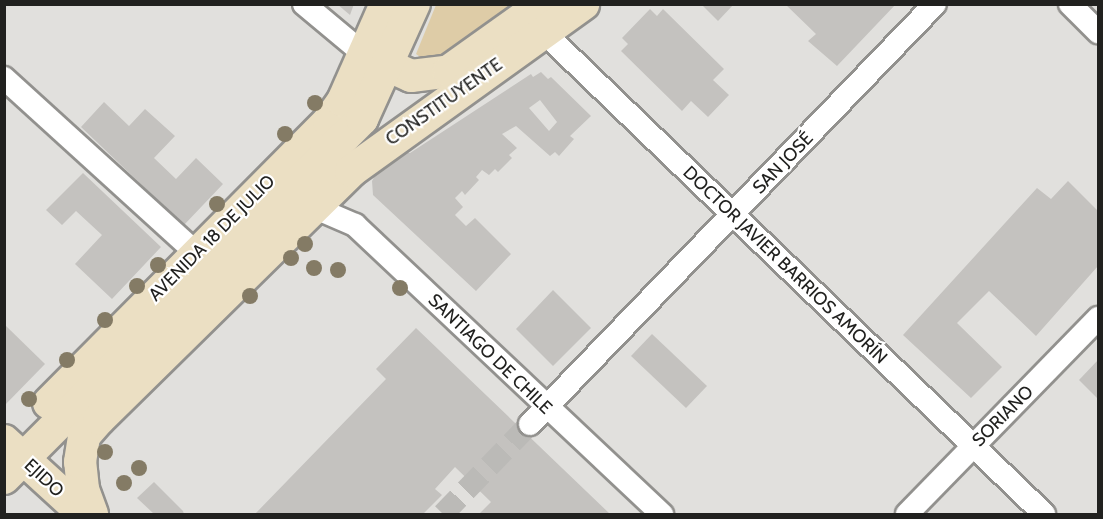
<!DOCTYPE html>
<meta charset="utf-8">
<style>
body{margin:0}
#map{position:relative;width:1103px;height:519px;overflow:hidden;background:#e1e0dd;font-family:Cabin,sans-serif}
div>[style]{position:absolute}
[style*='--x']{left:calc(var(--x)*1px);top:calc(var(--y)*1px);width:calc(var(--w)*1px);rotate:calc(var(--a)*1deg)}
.green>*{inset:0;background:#decca7}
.building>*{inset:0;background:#c4c2bf}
.street-tunnel>*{height:22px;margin-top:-11px;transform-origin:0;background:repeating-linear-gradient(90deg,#bbbab7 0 22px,transparent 0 33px)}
.roads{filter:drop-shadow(2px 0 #92918e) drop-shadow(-2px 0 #92918e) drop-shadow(0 2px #92918e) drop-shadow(0 -2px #92918e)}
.street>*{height:22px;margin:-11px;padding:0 11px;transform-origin:11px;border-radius:11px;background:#fff}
.secondary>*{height:32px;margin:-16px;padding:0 16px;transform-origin:16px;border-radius:16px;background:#ebdfc3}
.trees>*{width:16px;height:16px;margin:-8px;border-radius:50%;background:#847b65}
span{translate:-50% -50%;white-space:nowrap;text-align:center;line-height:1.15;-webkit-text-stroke:4.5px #fff;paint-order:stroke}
.street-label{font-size:18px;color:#21211f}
.frame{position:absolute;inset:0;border:6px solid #21211f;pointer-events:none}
</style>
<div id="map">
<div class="green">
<i style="clip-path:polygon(523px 4px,449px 59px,426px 61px,416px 54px,436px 5px)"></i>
</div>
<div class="building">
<i style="clip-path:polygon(337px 4px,354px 4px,350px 15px)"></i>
<i style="clip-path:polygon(701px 4px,734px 4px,718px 21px)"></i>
<i style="clip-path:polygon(785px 4px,896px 4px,837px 66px,808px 41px,816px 34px)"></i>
<i style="clip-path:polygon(650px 9px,657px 16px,663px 9px,724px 69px,713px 80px,729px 95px,708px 117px,691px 101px,682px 111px,621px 51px,628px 44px,622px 38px)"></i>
<i style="clip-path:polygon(evenodd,541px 72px,548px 79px,551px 77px,591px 116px,570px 136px,574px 139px,559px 156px,555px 152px,550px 156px,516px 126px,502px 134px,517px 148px,509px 155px,512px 158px,498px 172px,495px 169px,489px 175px,482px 170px,476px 177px,479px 180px,465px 195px,462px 191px,455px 198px,463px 207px,455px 215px,466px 226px,475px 218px,511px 254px,476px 291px,373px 195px,372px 181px,378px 170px,399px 153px,410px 153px,531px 74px,533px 77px,541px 72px,540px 100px,557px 122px,549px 131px,529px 108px,540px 100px)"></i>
<i style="clip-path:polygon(104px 102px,129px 126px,145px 109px,175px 136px,154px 158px,176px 179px,196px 158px,223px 184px,184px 225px,81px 127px)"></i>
<i style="clip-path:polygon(83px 173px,161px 247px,112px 299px,75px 264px,102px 235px,76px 211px,62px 225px,46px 210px)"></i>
<i style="clip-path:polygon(1068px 181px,1098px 211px,1098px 266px,1036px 336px,989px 291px,957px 323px,1002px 367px,971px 398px,903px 335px,1037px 188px,1051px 199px)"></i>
<i style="clip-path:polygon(553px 290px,591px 328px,553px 366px,516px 329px)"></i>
<i style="clip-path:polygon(4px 324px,45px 364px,4px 406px)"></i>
<i style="clip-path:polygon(416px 328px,610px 514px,479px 514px,491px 502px,455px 467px,435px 489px,442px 495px,423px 514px,255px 514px,386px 379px,376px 369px)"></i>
<i style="clip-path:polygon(652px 334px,707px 386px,686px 408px,631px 356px)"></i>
<i style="clip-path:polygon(1098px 360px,1098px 399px,1079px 380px)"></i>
<i style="clip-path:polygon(154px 482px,183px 511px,184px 514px,154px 514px,137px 498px)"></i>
</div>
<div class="street-tunnel">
<i style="--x:443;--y:514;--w:125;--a:-46"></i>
</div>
<div class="roads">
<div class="street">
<i style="--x:304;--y:4;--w:78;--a:39.8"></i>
<i style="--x:1070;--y:4;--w:40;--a:45"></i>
<i style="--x:534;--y:23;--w:708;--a:43.91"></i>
<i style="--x:4;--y:78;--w:260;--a:42.3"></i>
<i style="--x:311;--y:206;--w:48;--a:23.4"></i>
<i style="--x:355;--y:225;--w:422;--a:43.3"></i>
<i style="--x:530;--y:424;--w:583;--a:-46.04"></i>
<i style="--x:907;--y:514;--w:274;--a:-45.7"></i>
</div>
<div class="secondary">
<i style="--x:369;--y:57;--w:46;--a:24.3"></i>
<i style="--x:411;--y:76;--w:38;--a:-7"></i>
<i style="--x:449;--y:71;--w:115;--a:-35.5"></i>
<i style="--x:49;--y:403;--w:397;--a:-45.2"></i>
<i style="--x:329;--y:121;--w:24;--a:-55"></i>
<i style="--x:343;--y:101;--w:106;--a:-66.1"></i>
<i style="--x:4;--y:441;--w:108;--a:42.4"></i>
<i style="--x:4;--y:478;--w:507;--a:-45.08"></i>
<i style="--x:362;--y:119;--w:126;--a:-65.7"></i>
<i style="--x:92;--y:514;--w:27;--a:-110"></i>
<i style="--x:83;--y:489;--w:27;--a:-96"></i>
<i style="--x:80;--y:462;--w:26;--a:-81"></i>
<i style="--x:84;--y:436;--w:23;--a:-49"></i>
<i style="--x:99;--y:419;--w:354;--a:-44.5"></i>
<i style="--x:351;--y:171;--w:286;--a:-35.7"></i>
</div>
</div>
<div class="trees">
<i style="left:315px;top:103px"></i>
<i style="left:285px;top:134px"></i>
<i style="left:217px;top:204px"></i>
<i style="left:305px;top:244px"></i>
<i style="left:291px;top:258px"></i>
<i style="left:158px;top:265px"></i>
<i style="left:314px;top:268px"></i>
<i style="left:338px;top:270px"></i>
<i style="left:137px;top:286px"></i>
<i style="left:400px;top:288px"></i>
<i style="left:250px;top:296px"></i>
<i style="left:105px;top:320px"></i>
<i style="left:67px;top:360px"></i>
<i style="left:29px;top:399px"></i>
<i style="left:105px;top:452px"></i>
<i style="left:139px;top:468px"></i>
<i style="left:124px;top:483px"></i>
</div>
<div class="street-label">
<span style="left:444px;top:102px;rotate:-35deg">CONSTITUYENTE</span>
<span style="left:783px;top:163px;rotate:-46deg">SAN JOSÉ</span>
<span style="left:212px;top:238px;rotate:-45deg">AVENIDA 18 DE JULIO</span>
<span style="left:785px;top:265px;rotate:44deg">DOCTOR JAVIER BARRIOS AMORÍN</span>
<span style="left:490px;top:354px;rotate:44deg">SANTIAGO DE CHILE</span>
<span style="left:1003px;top:416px;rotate:-45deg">SORIANO</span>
<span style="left:44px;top:478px;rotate:43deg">EJIDO</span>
</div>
<div class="frame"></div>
</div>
